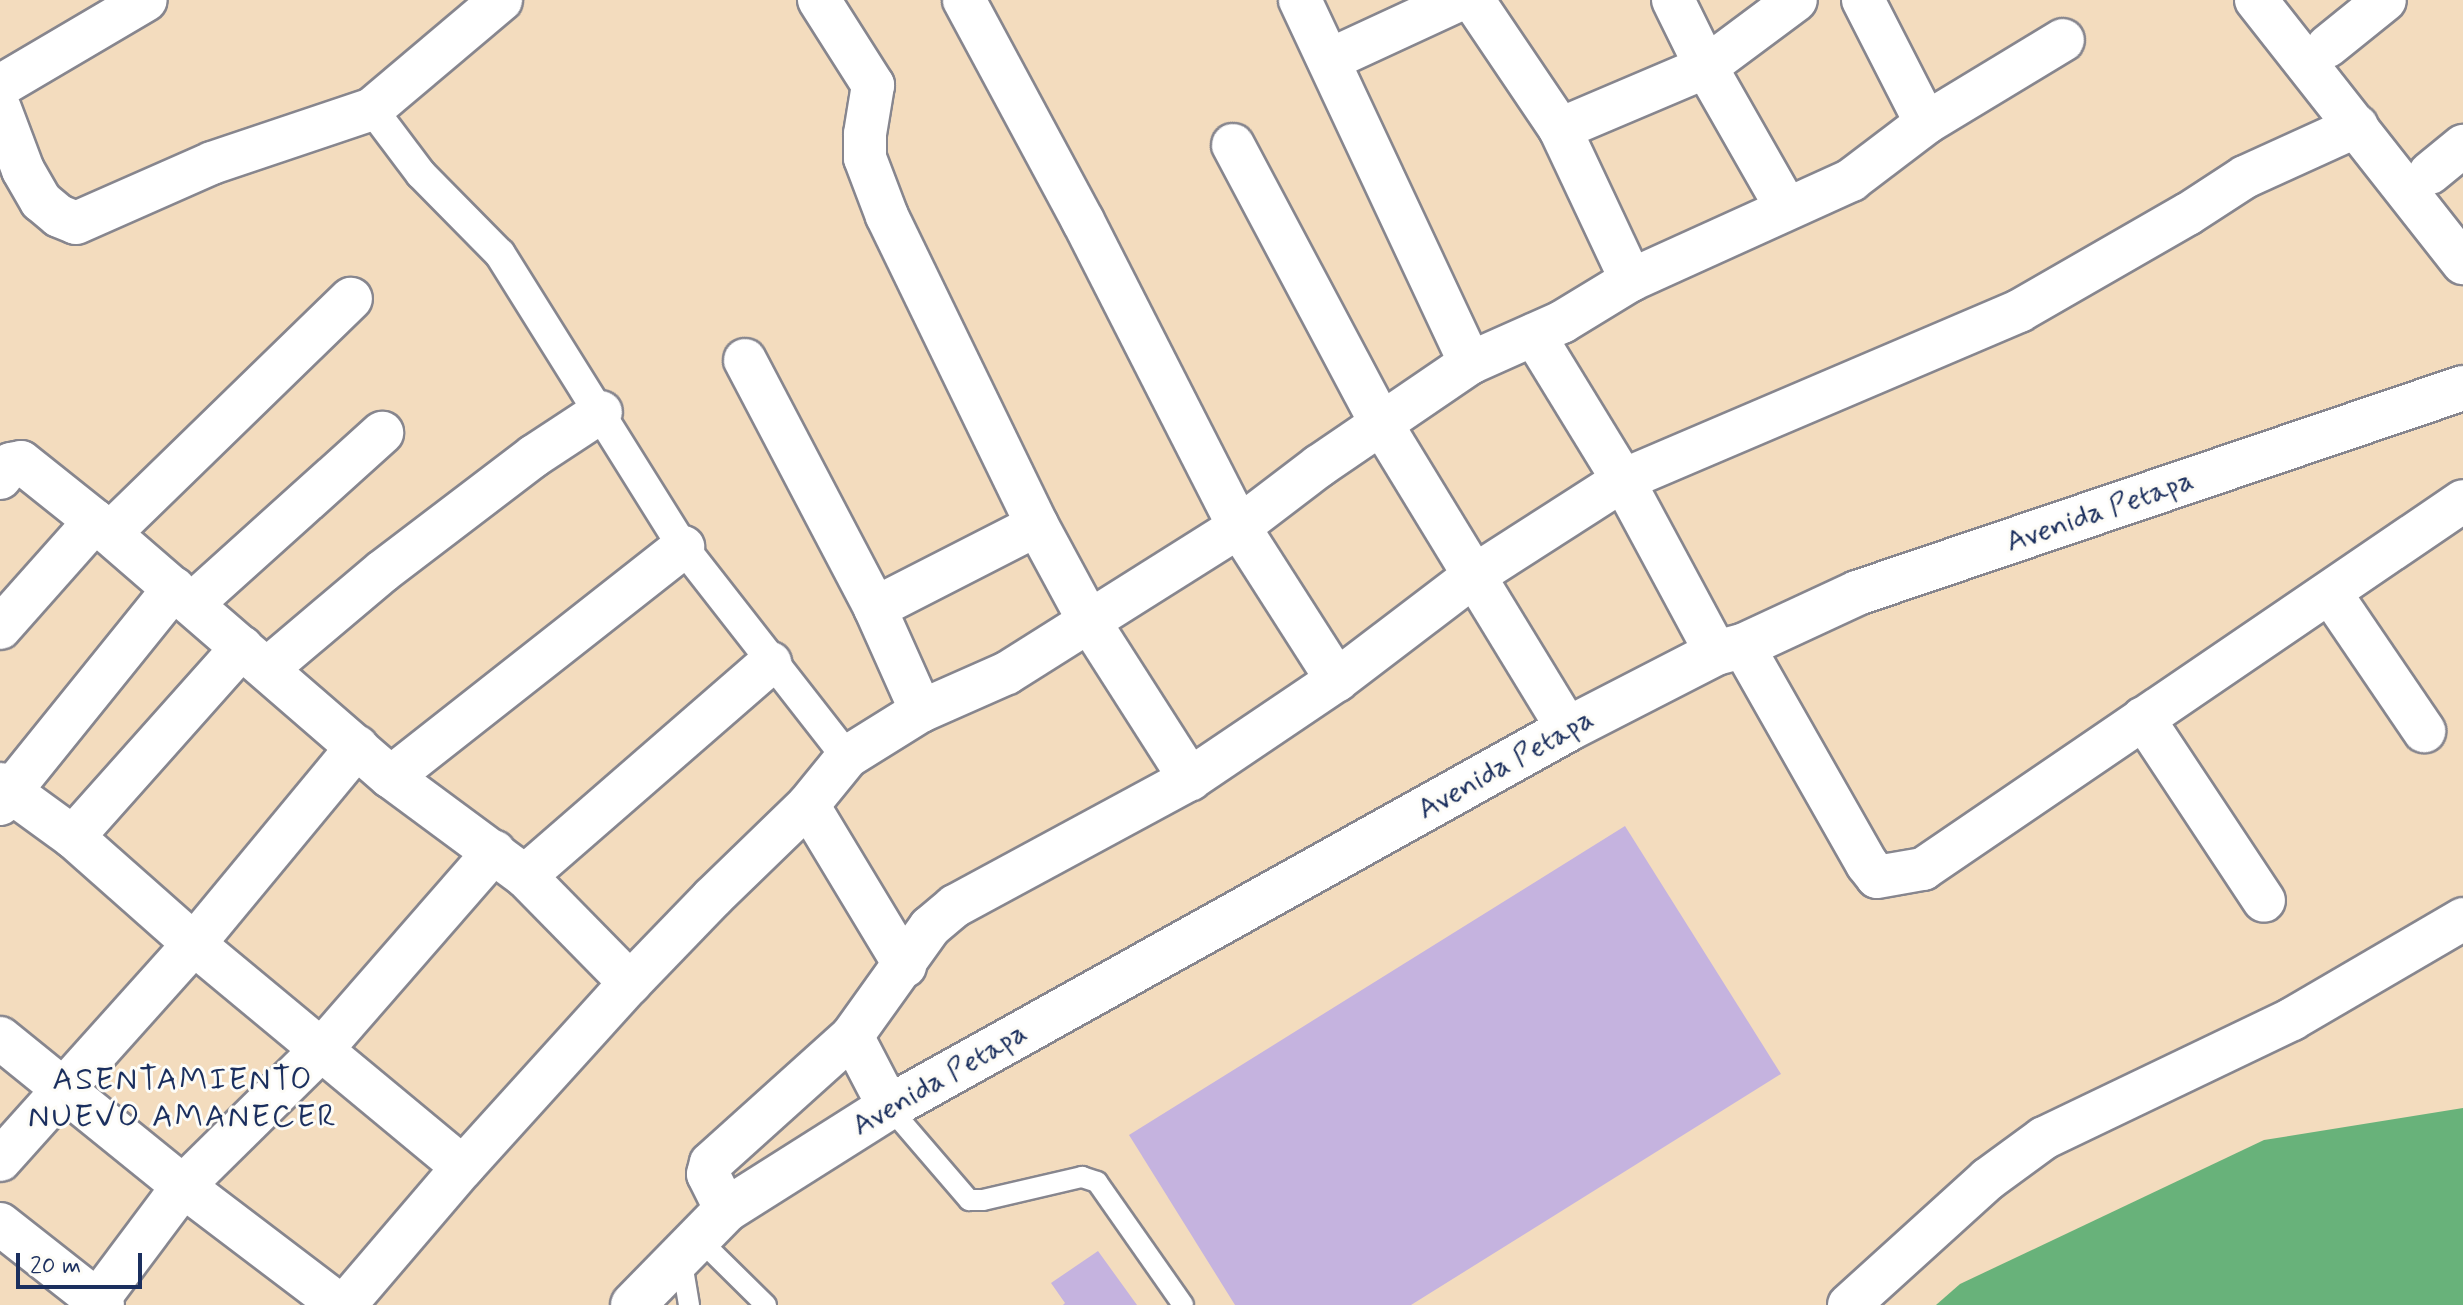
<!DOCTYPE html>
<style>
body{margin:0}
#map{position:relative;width:2463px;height:1305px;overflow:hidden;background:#f3dcbe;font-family:Mynerve,sans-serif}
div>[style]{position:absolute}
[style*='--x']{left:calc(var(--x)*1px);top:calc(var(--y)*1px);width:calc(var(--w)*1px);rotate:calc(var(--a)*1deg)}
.forest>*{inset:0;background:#68b27a}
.building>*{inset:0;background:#c5b3df}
.roads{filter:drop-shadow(2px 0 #87868e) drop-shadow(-2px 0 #87868e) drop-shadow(0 2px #87868e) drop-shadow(0 -2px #87868e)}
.service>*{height:20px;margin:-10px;padding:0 10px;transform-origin:10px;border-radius:10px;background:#fff}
.pedestrian>*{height:30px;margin:-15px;padding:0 15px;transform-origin:15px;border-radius:15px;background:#fff}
.minor>*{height:42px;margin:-21px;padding:0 21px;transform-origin:21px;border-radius:21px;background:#fff}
.primary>*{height:44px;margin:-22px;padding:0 22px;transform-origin:22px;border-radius:22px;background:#fff}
span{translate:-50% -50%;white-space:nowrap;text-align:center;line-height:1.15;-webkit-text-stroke:6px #fdfcf7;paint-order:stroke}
.street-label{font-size:30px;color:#1b2f5e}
.neighbourhood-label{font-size:32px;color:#1b2f5e;letter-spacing:2px}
.scale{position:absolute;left:16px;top:1253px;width:126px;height:36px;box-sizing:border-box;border:4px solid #1b2f5e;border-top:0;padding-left:10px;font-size:24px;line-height:28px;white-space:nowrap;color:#1b2f5e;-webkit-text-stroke:6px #fdfcf7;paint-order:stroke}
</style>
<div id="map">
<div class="forest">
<i style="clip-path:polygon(2463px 1108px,2463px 1305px,1936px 1305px,1960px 1284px,2264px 1140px)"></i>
</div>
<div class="building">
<i style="clip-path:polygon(1625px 826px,1781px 1074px,1411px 1305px,1235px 1305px,1129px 1135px)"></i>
<i style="clip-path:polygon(1098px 1251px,1137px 1305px,1063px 1305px,1065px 1303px,1051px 1283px)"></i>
</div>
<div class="roads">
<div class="service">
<i style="--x:889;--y:1107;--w:123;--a:49.3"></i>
<i style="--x:969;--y:1200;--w:14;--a:0"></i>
<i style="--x:983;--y:1200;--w:102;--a:-13.1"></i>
<i style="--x:1082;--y:1177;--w:16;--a:18"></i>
<i style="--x:1097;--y:1182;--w:150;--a:55"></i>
<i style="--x:697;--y:1237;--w:97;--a:44.6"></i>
<i style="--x:681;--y:1257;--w:49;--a:80.5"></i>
</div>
<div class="pedestrian">
<i style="--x:372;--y:109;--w:81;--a:53"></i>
<i style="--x:421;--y:174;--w:112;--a:45.4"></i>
<i style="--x:500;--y:254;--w:345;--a:58"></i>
<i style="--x:683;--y:547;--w:266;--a:52"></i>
</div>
<div class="minor">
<i style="--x:819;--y:0;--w:101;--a:57.6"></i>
<i style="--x:873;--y:85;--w:50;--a:99.3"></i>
<i style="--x:865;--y:134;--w:24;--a:90"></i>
<i style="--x:865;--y:158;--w:62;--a:69.2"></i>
<i style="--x:887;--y:216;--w:343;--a:64.1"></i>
<i style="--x:1037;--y:525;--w:109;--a:61.6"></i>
<i style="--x:1089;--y:621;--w:188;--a:57.4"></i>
<i style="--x:964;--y:0;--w:251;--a:61.7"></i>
<i style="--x:1083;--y:221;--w:343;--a:63"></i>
<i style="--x:1239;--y:527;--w:182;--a:57.4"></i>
<i style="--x:1300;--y:0;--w:401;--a:64.9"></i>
<i style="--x:1473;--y:0;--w:156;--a:56"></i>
<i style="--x:1560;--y:129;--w:167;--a:64.8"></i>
<i style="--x:1673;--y:0;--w:75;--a:63.8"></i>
<i style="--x:1706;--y:67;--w:163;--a:60.3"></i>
<i style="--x:1863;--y:0;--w:138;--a:62.9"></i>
<i style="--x:2256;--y:0;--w:335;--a:51.8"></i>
<i style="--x:2328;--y:46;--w:73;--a:-38.9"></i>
<i style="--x:1329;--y:60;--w:143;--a:-24.8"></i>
<i style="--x:0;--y:86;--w:169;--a:-30.5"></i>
<i style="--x:0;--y:109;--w:65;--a:69.3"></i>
<i style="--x:23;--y:170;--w:36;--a:60"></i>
<i style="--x:41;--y:201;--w:23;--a:40"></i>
<i style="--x:59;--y:216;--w:18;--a:22"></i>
<i style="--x:76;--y:223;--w:149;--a:-23.8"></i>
<i style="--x:212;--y:163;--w:169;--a:-18.6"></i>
<i style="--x:372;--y:109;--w:169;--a:-40.2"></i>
<i style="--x:1560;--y:129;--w:159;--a:-23"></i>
<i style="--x:1706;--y:67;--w:112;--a:-36.7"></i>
<i style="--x:1233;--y:145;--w:315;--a:62"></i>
<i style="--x:1381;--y:423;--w:359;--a:58.6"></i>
<i style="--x:2430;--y:173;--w:43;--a:-39.3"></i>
<i style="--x:1534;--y:335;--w:170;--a:58.5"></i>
<i style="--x:1623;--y:480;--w:196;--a:61.7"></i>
<i style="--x:745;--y:360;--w:280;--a:62.3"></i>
<i style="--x:875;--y:608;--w:113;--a:65.9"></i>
<i style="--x:0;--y:478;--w:18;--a:-52"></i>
<i style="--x:11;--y:464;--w:10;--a:-11"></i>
<i style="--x:21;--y:462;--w:95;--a:38.6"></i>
<i style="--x:95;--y:521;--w:391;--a:40.9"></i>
<i style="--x:391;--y:777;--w:167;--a:36.5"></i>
<i style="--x:525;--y:876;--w:150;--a:45.5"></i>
<i style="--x:110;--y:533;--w:336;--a:-44.2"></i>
<i style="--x:2331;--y:594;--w:166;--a:55.8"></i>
<i style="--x:192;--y:604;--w:256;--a:-42"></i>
<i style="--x:875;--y:608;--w:182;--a:-27.1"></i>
<i style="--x:0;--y:628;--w:143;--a:-48.4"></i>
<i style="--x:1743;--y:646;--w:251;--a:60.4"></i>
<i style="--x:1867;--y:864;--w:16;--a:52"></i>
<i style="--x:1877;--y:877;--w:47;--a:-9.9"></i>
<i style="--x:1923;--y:869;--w:653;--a:-34.27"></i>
<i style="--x:267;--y:669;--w:152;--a:-40.2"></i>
<i style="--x:383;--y:571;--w:190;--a:-37.3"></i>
<i style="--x:534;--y:456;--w:80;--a:-33.3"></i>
<i style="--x:2143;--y:718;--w:219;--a:56.5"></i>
<i style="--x:391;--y:777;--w:372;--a:-38.2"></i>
<i style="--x:0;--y:784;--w:90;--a:36"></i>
<i style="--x:73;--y:837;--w:162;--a:41.5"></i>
<i style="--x:194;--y:944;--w:349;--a:39.7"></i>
<i style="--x:0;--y:804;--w:277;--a:-51.1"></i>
<i style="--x:808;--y:805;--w:188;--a:58.9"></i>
<i style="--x:73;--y:837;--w:254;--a:-48.3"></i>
<i style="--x:525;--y:876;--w:325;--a:-41"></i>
<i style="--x:852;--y:1036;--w:80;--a:62.5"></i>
<i style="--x:0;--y:1038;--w:235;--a:39"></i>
<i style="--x:183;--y:1186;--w:197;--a:37.2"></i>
<i style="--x:0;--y:1160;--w:290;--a:-48.1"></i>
<i style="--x:194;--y:944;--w:256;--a:-50.4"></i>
<i style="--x:726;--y:1210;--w:40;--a:-116.6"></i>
<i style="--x:708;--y:1174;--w:11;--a:-75"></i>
<i style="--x:711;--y:1163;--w:190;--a:-42"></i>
<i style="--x:852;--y:1036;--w:134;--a:-54.4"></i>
<i style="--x:930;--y:927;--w:33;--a:-40"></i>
<i style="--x:955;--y:906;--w:267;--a:-28.4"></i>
<i style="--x:1190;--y:779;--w:177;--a:-34"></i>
<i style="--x:1337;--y:680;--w:173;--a:-37.3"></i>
<i style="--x:1475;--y:575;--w:176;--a:-32.7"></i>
<i style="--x:1623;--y:480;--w:431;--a:-23.1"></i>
<i style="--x:2019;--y:311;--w:195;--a:-29.9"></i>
<i style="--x:2188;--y:214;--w:68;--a:-33"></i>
<i style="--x:2245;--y:177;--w:123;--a:-24.5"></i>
<i style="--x:0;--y:1224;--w:131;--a:38.2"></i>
<i style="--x:94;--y:1305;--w:149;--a:-53.2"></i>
<i style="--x:183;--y:1186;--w:195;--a:-44.6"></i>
<i style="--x:322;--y:1049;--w:262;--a:-48.9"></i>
<i style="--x:345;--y:1305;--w:182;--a:-49.5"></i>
<i style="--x:463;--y:1167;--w:248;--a:-47.8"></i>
<i style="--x:630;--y:983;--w:118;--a:-46"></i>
<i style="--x:712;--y:898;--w:134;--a:-44.1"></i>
<i style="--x:808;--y:805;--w:62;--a:-50.9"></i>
<i style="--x:847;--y:757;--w:87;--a:-31.9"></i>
<i style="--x:921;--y:711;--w:94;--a:-23.8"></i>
<i style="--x:1007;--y:673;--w:274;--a:-32.2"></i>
<i style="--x:1239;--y:527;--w:101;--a:-37.3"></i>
<i style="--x:1319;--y:466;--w:183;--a:-34.3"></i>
<i style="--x:1470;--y:363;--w:101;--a:-24"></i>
<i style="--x:1562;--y:322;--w:81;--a:-31.3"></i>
<i style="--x:1631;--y:280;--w:242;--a:-24.4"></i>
<i style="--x:1851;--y:180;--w:94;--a:-37.2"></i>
<i style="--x:1926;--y:123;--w:160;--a:-31.2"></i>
<i style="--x:1849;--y:1305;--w:188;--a:-42.2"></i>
<i style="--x:1988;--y:1179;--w:69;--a:-36.2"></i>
<i style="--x:2044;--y:1138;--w:275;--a:-25.6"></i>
<i style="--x:2292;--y:1019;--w:198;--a:-30.3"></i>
</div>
<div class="primary">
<i style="--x:633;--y:1305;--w:133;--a:-45.6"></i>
<i style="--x:726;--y:1210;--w:193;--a:-32.3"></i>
<i style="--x:889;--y:1107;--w:777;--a:-29.1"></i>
<i style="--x:1568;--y:729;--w:166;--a:-27.2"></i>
<i style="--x:1716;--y:653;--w:28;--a:-15"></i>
<i style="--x:1743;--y:646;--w:126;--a:-24.9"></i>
<i style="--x:1857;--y:593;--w:640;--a:-18.69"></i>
</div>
</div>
<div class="street-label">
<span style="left:2100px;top:512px;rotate:-19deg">Avenida Petapa</span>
<span style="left:1506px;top:765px;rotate:-29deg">Avenida Petapa</span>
<span style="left:940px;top:1080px;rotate:-30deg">Avenida Petapa</span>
</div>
<div class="neighbourhood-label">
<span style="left:183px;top:1099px">ASENTAMIENTO<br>NUEVO AMANECER</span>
</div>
<div class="scale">20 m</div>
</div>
